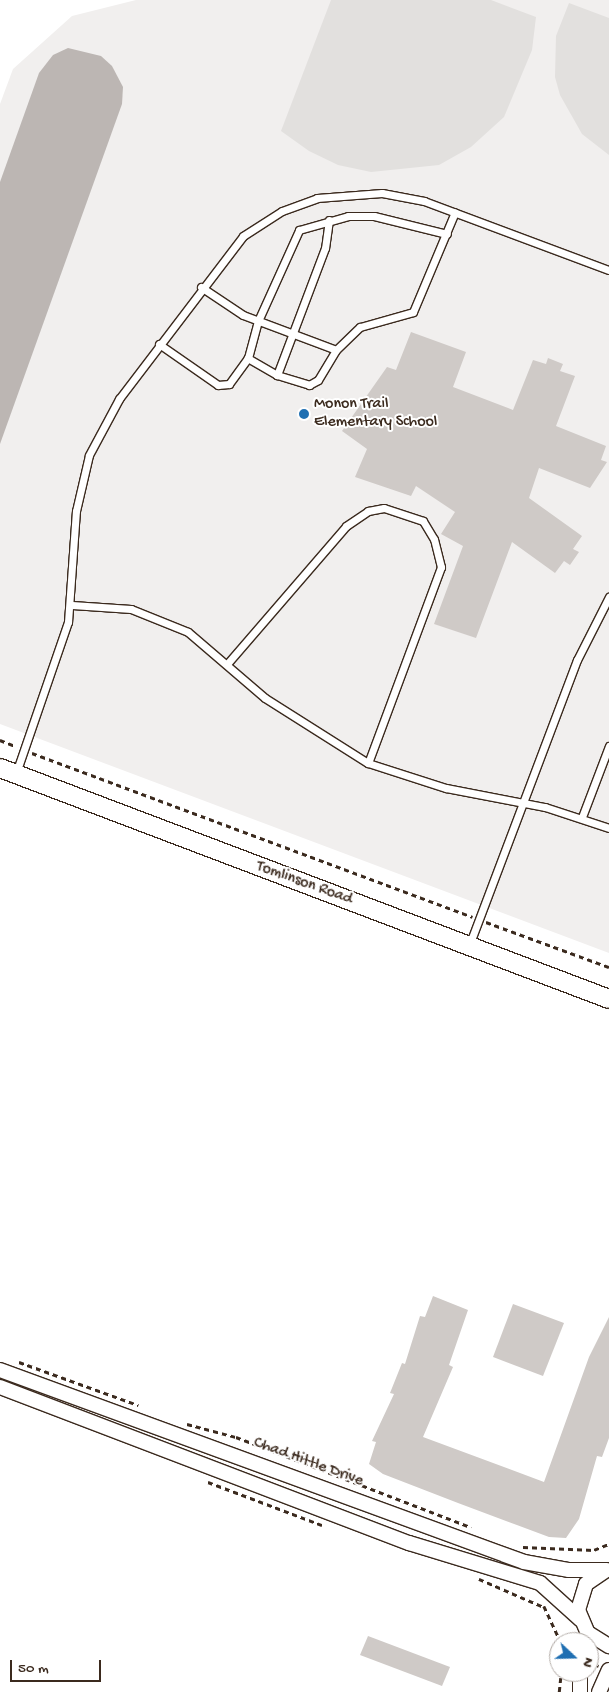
<!DOCTYPE html>
<style>
body{margin:0}
#map{position:relative;width:609px;height:1692px;overflow:hidden;background:#fff;font-family:"Gochi Hand",sans-serif}
div>[style]{position:absolute}
[style*='--x']{left:calc(var(--x)*1px);top:calc(var(--y)*1px);width:calc(var(--w)*1px);rotate:calc(var(--a)*1deg)}
.built>*{inset:0;background:#f1efee}
.green>*{inset:0;background:#e2e0de}
.water>*{inset:0;background:#bcb6b3}
.building>*{inset:0;background:#cfcac7}
.path>*{height:2.5px;margin-top:-1.25px;transform-origin:0;background:repeating-linear-gradient(90deg,#3b2a1e 0 5px,transparent 0 9px)}
.roads{filter:drop-shadow(1px 0 #3b2a1e) drop-shadow(-1px 0 #3b2a1e) drop-shadow(0 1px #3b2a1e) drop-shadow(0 -1px #3b2a1e)}
.service>*{height:7px;margin:-3.5px;padding:0 3.5px;transform-origin:3.5px;border-radius:3.5px;background:#fff}
.minor>*{height:14px;margin:-7px;padding:0 7px;transform-origin:7px;border-radius:7px;background:#fff}
.tertiary>*{height:18px;margin:-9px;padding:0 9px;transform-origin:9px;border-radius:9px;background:#fff}
.dots>*{width:14px;height:14px;translate:-50% -50%;box-sizing:border-box;border:2px solid #fff;border-radius:50%}
span{translate:-50% -50%;white-space:nowrap;text-align:center;line-height:1.15;-webkit-text-stroke:4px #fff;paint-order:stroke}
.poi-label{font-size:16px;color:#3b2a1e}
.left{translate:0 -50%;text-align:left}
.street-label{font-size:16px;color:#3b2a1e}
.north{position:absolute;left:549px;top:1632px;width:50px;height:50px;box-sizing:border-box;background:#fff;border:1px solid #b1aaa5;border-radius:50%;rotate:111deg;font-size:14px;font-weight:700;line-height:20px;text-align:center;color:#3b2a1e}
.north::after{content:'';display:block;margin:auto;width:18px;height:22px;background:#1f6fb2;clip-path:polygon(50% 0,100% 100%,50% 72%,0 100%)}
.scale{position:absolute;left:10px;top:1660px;width:91px;height:22px;box-sizing:border-box;border:2px solid #3b2a1e;border-top:0;padding-left:6px;font-size:15px;line-height:18px;white-space:nowrap;color:#3b2a1e;-webkit-text-stroke:4px #fff;paint-order:stroke}
</style>
<div id="map">
<div class="built">
<i style="clip-path:polygon(136px 0,609px 0,609px 953px,0 724px,0 104px,13px 69px,72px 16px)"></i>
</div>
<div class="green">
<i style="clip-path:polygon(331px 0,491px 0,536px 17px,532px 50px,504px 117px,471px 147px,439px 165px,371px 172px,338px 165px,309px 151px,281px 131px)"></i>
<i style="clip-path:polygon(569px 3px,609px 18px,609px 155px,582px 134px,560px 95px,555px 77px,556px 36px)"></i>
</div>
<div class="water">
<i style="clip-path:polygon(68px 48px,101px 56px,112px 66px,123px 87px,122px 104px,0 444px,0 182px,39px 73px,53px 55px)"></i>
</div>
<div class="building">
<i style="clip-path:polygon(411px 332px,466px 352px,453px 387px,513px 410px,533px 360px,546px 364px,548px 358px,563px 364px,560px 371px,575px 376px,556px 426px,606px 446px,601px 460px,607px 462px,590px 488px,539px 468px,529px 498px,582px 536px,573px 549px,579px 552px,570px 565px,564px 561px,555px 573px,512px 542px,476px 638px,434px 624px,463px 546px,441px 534px,455px 512px,416px 486px,411px 496px,355px 477px,367px 449px,342px 431px,387px 367px,396px 370px)"></i>
<i style="clip-path:polygon(433px 1296px,468px 1310px,449px 1365px,453px 1367px,423px 1437px,544px 1482px,589px 1357px,609px 1317px,609px 1438px,602px 1457px,597px 1456px,579px 1519px,566px 1538px,549px 1537px,458px 1503px,383px 1474px,369px 1464px,376px 1442px,372px 1441px,394px 1394px,390px 1393px,402px 1363px,405px 1364px,420px 1316px,425px 1317px)"></i>
<i style="clip-path:polygon(513px 1304px,564px 1323px,543px 1376px,493px 1357px)"></i>
<i style="clip-path:polygon(368px 1636px,450px 1667px,442px 1686px,360px 1655px)"></i>
</div>
<div class="path">
<i style="--x:0;--y:740;--w:16;--a:22"></i>
<i style="--x:32;--y:753;--w:470;--a:20.4"></i>
<i style="--x:486;--y:922;--w:131;--a:20.1"></i>
<i style="--x:19;--y:1362;--w:127;--a:19.9"></i>
<i style="--x:187;--y:1424;--w:51;--a:14.9"></i>
<i style="--x:236;--y:1437;--w:252;--a:21"></i>
<i style="--x:208;--y:1482;--w:122;--a:20.7"></i>
<i style="--x:523;--y:1547;--w:71;--a:2.4"></i>
<i style="--x:594;--y:1550;--w:16;--a:-22"></i>
<i style="--x:479;--y:1579;--w:71;--a:23.3"></i>
<i style="--x:544;--y:1606;--w:40;--a:65"></i>
<i style="--x:589;--y:1663;--w:10;--a:17"></i>
<i style="--x:559;--y:1692;--w:20;--a:-84"></i>
</div>
<div class="roads">
<div class="service">
<i style="--x:329;--y:220;--w:28;--a:98"></i>
<i style="--x:325;--y:248;--w:136;--a:110.7"></i>
<i style="--x:277;--y:375;--w:34;--a:17"></i>
<i style="--x:309;--y:385;--w:10;--a:-29"></i>
<i style="--x:318;--y:380;--w:35;--a:-59"></i>
<i style="--x:201;--y:287;--w:50;--a:33.7"></i>
<i style="--x:243;--y:315;--w:99;--a:20.6"></i>
<i style="--x:336;--y:350;--w:33;--a:-44"></i>
<i style="--x:360;--y:327;--w:55;--a:-15.8"></i>
<i style="--x:413;--y:312;--w:108;--a:-67.2"></i>
<i style="--x:159;--y:344;--w:72;--a:34.8"></i>
<i style="--x:218;--y:385;--w:11;--a:-5"></i>
<i style="--x:229;--y:384;--w:32;--a:-54"></i>
<i style="--x:277;--y:375;--w:34;--a:-150"></i>
<i style="--x:248;--y:358;--w:38;--a:-75"></i>
<i style="--x:258;--y:321;--w:100;--a:-65.7"></i>
<i style="--x:299;--y:230;--w:51;--a:-15.9"></i>
<i style="--x:348;--y:216;--w:26;--a:0"></i>
<i style="--x:374;--y:216;--w:75;--a:13.9"></i>
<i style="--x:72;--y:605;--w:59;--a:3.9"></i>
<i style="--x:131;--y:609;--w:61;--a:22"></i>
<i style="--x:188;--y:632;--w:101;--a:40.6"></i>
<i style="--x:265;--y:698;--w:122;--a:32.3"></i>
<i style="--x:368;--y:763;--w:82;--a:17.8"></i>
<i style="--x:446;--y:788;--w:101;--a:10.9"></i>
<i style="--x:545;--y:807;--w:67;--a:18.2"></i>
<i style="--x:227;--y:664;--w:182;--a:-49.2"></i>
<i style="--x:346;--y:526;--w:27;--a:-34"></i>
<i style="--x:368;--y:511;--w:16;--a:-11"></i>
<i style="--x:384;--y:508;--w:41;--a:18.4"></i>
<i style="--x:423;--y:521;--w:21;--a:59"></i>
<i style="--x:434;--y:539;--w:29;--a:76"></i>
<i style="--x:441;--y:567;--w:209;--a:110.4"></i>
<i style="--x:16;--y:773;--w:160;--a:-71"></i>
<i style="--x:68;--y:622;--w:111;--a:-85.9"></i>
<i style="--x:76;--y:511;--w:57;--a:-76.9"></i>
<i style="--x:89;--y:455;--w:64;--a:-61.8"></i>
<i style="--x:119;--y:399;--w:205;--a:-52.7"></i>
<i style="--x:243;--y:236;--w:46;--a:-32.7"></i>
<i style="--x:282;--y:211;--w:37;--a:-20"></i>
<i style="--x:317;--y:198;--w:65;--a:-4.4"></i>
<i style="--x:382;--y:193;--w:43;--a:10.8"></i>
<i style="--x:424;--y:201;--w:197;--a:20.5"></i>
<i style="--x:582;--y:817;--w:76;--a:-69.2"></i>
<i style="--x:470;--y:943;--w:303;--a:-69.3"></i>
<i style="--x:577;--y:660;--w:71;--a:-63.1"></i>
</div>
<div class="minor">
<i style="--x:0;--y:1370;--w:558;--a:20.12"></i>
<i style="--x:524;--y:1562;--w:46;--a:10.1"></i>
<i style="--x:569;--y:1570;--w:38;--a:0"></i>
<i style="--x:0;--y:1387;--w:438;--a:20.9"></i>
<i style="--x:409;--y:1543;--w:137;--a:17"></i>
<i style="--x:540;--y:1583;--w:55;--a:42.1"></i>
<i style="--x:605;--y:1571;--w:23;--a:146"></i>
<i style="--x:586;--y:1584;--w:27;--a:107"></i>
<i style="--x:578;--y:1610;--w:25;--a:67"></i>
<i style="--x:588;--y:1633;--w:25;--a:32"></i>
<i style="--x:580;--y:1692;--w:20;--a:-90"></i>
<i style="--x:599;--y:1692;--w:24;--a:-66"></i>
</div>
<div class="tertiary">
<i style="--x:0;--y:768;--w:651;--a:20.77"></i>
</div>
</div>
<div class="dots">
<i style="left:304px;top:414px;background:#1f6fb2"></i>
</div>
<div class="poi-label">
<span class="left" style="left:314px;top:414px">Monon Trail<br>Elementary School</span>
</div>
<div class="street-label">
<span style="left:304px;top:884px;rotate:20deg">Tomlinson Road</span>
<span style="left:308px;top:1463px;rotate:20deg">Chad Hittle Drive</span>
</div>
<div class="north">N</div>
<div class="scale">50 m</div>
</div>
